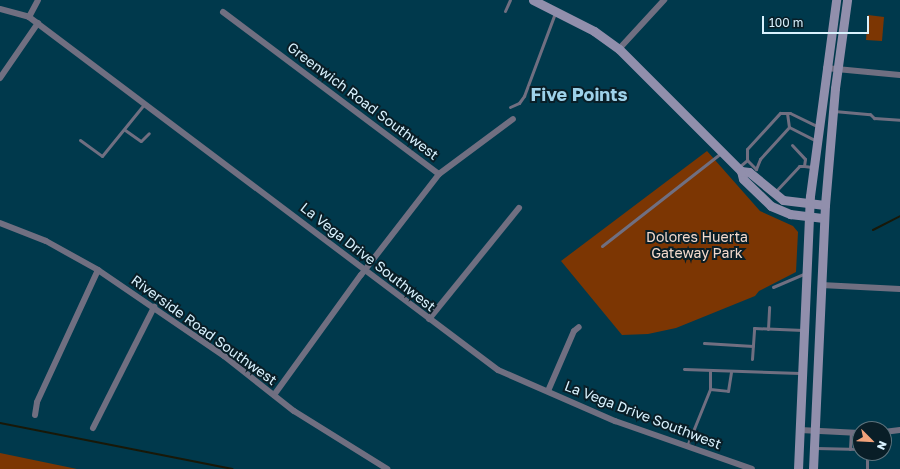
<!DOCTYPE html>
<style>
body{margin:0}
#map{position:relative;width:900px;height:469px;overflow:hidden;background:#00394c;font-family:"Golos Text",sans-serif}
div>[style]{position:absolute}
[style*='--x']{left:calc(var(--x)*1px);top:calc(var(--y)*1px);width:calc(var(--w)*1px);rotate:calc(var(--a)*1deg)}
.green>*{inset:0;background:#7c3603}
.stream>*{height:2px;margin:-1px;padding:0 1px;transform-origin:1px;border-radius:1px;background:#181808}
.service>*{height:3px;margin:-1.5px;padding:0 1.5px;transform-origin:1.5px;border-radius:1.5px;background:#706f81}
.minor>*{height:6px;margin:-3px;padding:0 3px;transform-origin:3px;border-radius:3px;background:#706f81}
.secondary>*{height:9px;margin:-4.5px;padding:0 4.5px;transform-origin:4.5px;border-radius:4.5px;background:#918fac}
span{translate:-50% -50%;white-space:nowrap;text-align:center;line-height:1.15;-webkit-text-stroke:4px #091e27;paint-order:stroke}
.street-label{font-size:14px;color:#d9f2fe}
.park-label{font-size:14px;color:#f3d9cc}
.district-label{font-size:18px;color:#9ed1e9;font-weight:700}
.north{position:absolute;left:852px;top:421px;width:40px;height:40px;box-sizing:border-box;background:#091e27;border:1px solid #5c737d;border-radius:50%;rotate:114deg;font-size:11px;font-weight:700;line-height:16px;text-align:center;color:#d9f2fe}
.north::after{content:'';display:block;margin:auto;width:14px;height:18px;background:#f0a27a;clip-path:polygon(50% 0,100% 100%,50% 72%,0 100%)}
.scale{position:absolute;left:762px;top:16px;width:107px;height:18px;box-sizing:border-box;border:2px solid #d9f2fe;border-top:0;padding-left:5px;font-size:12px;line-height:14px;white-space:nowrap;color:#d9f2fe;-webkit-text-stroke:3px #091e27;paint-order:stroke}
</style>
<div id="map">
<div class="green">
<i style="clip-path:polygon(868px 15px,884px 17px,882px 41px,866px 40px)"></i>
<i style="clip-path:polygon(707px 151px,760px 211px,793px 226px,798px 232px,796px 272px,759px 291px,755px 296px,676px 328px,648px 334px,622px 335px,561px 261px)"></i>
<i style="clip-path:polygon(0 453px,77px 469px,0 469px)"></i>
</div>
<div class="stream">
<i style="--x:873;--y:230;--w:30;--a:-27"></i>
<i style="--x:0;--y:423;--w:237;--a:11.2"></i>
</div>
<div class="service">
<i style="--x:505;--y:11;--w:12;--a:-66"></i>
<i style="--x:510;--y:107;--w:10;--a:-24"></i>
<i style="--x:519;--y:103;--w:9;--a:-54"></i>
<i style="--x:524;--y:96;--w:89;--a:-69.5"></i>
<i style="--x:834;--y:111;--w:36;--a:5"></i>
<i style="--x:870;--y:114;--w:6;--a:45"></i>
<i style="--x:874;--y:118;--w:26;--a:4"></i>
<i style="--x:787;--y:113;--w:14;--a:82"></i>
<i style="--x:125;--y:130;--w:19;--a:35"></i>
<i style="--x:141;--y:141;--w:11;--a:-45"></i>
<i style="--x:80;--y:140;--w:27;--a:36"></i>
<i style="--x:102;--y:156;--w:68;--a:-50.9"></i>
<i style="--x:792;--y:145;--w:19;--a:47"></i>
<i style="--x:805;--y:159;--w:7;--a:98"></i>
<i style="--x:804;--y:166;--w:8;--a:7"></i>
<i style="--x:747;--y:160;--w:13;--a:45"></i>
<i style="--x:756;--y:169;--w:11;--a:-68"></i>
<i style="--x:760;--y:159;--w:43;--a:-47.8"></i>
<i style="--x:789;--y:127;--w:29;--a:27"></i>
<i style="--x:739;--y:167;--w:11;--a:-41"></i>
<i style="--x:747;--y:160;--w:11;--a:-90"></i>
<i style="--x:747;--y:149;--w:49;--a:-47.5"></i>
<i style="--x:780;--y:113;--w:10;--a:0"></i>
<i style="--x:790;--y:113;--w:30;--a:26"></i>
<i style="--x:775;--y:192;--w:35;--a:-47"></i>
<i style="--x:799;--y:166;--w:5;--a:0"></i>
<i style="--x:602;--y:246;--w:151;--a:-38"></i>
<i style="--x:773;--y:287;--w:36;--a:-23"></i>
<i style="--x:768;--y:329;--w:22;--a:-87"></i>
<i style="--x:704;--y:343;--w:49;--a:3.5"></i>
<i style="--x:752;--y:359;--w:31;--a:-86"></i>
<i style="--x:754;--y:328;--w:49;--a:2.3"></i>
<i style="--x:684;--y:369;--w:116;--a:2"></i>
<i style="--x:710;--y:389;--w:18;--a:-90"></i>
<i style="--x:687;--y:446;--w:61;--a:-68"></i>
<i style="--x:710;--y:389;--w:18;--a:6"></i>
<i style="--x:728;--y:391;--w:19;--a:-81"></i>
<i style="--x:816;--y:448;--w:44;--a:1.3"></i>
<i style="--x:850;--y:449;--w:17;--a:-87"></i>
<i style="--x:867;--y:469;--w:16;--a:-90"></i>
</div>
<div class="minor">
<i style="--x:0;--y:9;--w:30;--a:15"></i>
<i style="--x:29;--y:17;--w:587;--a:36.97"></i>
<i style="--x:498;--y:370;--w:128;--a:23.6"></i>
<i style="--x:615;--y:421;--w:145;--a:19.3"></i>
<i style="--x:223;--y:12;--w:270;--a:36.9"></i>
<i style="--x:29;--y:17;--w:19;--a:-62"></i>
<i style="--x:619;--y:49;--w:67;--a:-47.4"></i>
<i style="--x:826;--y:68;--w:74;--a:5.4"></i>
<i style="--x:0;--y:78;--w:67;--a:-55.4"></i>
<i style="--x:0;--y:223;--w:49;--a:21.4"></i>
<i style="--x:46;--y:241;--w:60;--a:29.1"></i>
<i style="--x:98;--y:270;--w:153;--a:34.3"></i>
<i style="--x:224;--y:356;--w:89;--a:38.2"></i>
<i style="--x:294;--y:411;--w:110;--a:31.9"></i>
<i style="--x:821;--y:285;--w:79;--a:2.9"></i>
<i style="--x:429;--y:319;--w:143;--a:-51"></i>
<i style="--x:548;--y:391;--w:65;--a:-66.6"></i>
<i style="--x:574;--y:331;--w:6;--a:-39"></i>
<i style="--x:274;--y:395;--w:148;--a:-54.1"></i>
<i style="--x:361;--y:275;--w:128;--a:-52.3"></i>
<i style="--x:439;--y:174;--w:92;--a:-36.6"></i>
<i style="--x:35;--y:415;--w:13;--a:-81"></i>
<i style="--x:37;--y:402;--w:145;--a:-65.2"></i>
<i style="--x:93;--y:428;--w:136;--a:-63.2"></i>
<i style="--x:800;--y:430;--w:60;--a:2.9"></i>
<i style="--x:884;--y:432;--w:16;--a:-7"></i>
</div>
<div class="secondary">
<i style="--x:533;--y:0;--w:68;--a:26.9"></i>
<i style="--x:594;--y:31;--w:31;--a:36"></i>
<i style="--x:619;--y:49;--w:173;--a:45"></i>
<i style="--x:741;--y:171;--w:8;--a:76"></i>
<i style="--x:743;--y:179;--w:39;--a:44"></i>
<i style="--x:771;--y:206;--w:21;--a:23"></i>
<i style="--x:790;--y:214;--w:34;--a:7"></i>
<i style="--x:741;--y:171;--w:8;--a:7"></i>
<i style="--x:749;--y:172;--w:44;--a:39.5"></i>
<i style="--x:783;--y:200;--w:42;--a:6.8"></i>
<i style="--x:798;--y:469;--w:273;--a:-87.5"></i>
<i style="--x:810;--y:196;--w:198;--a:-82.4"></i>
<i style="--x:813;--y:469;--w:264;--a:-87.4"></i>
<i style="--x:825;--y:205;--w:117;--a:-85.1"></i>
<i style="--x:835;--y:88;--w:89;--a:-82.2"></i>
</div>
<div class="street-label">
<span style="left:363px;top:101px;rotate:37deg">Greenwich Road Southwest</span>
<span style="left:368px;top:257px;rotate:38deg">La Vega Drive Southwest</span>
<span style="left:204px;top:330px;rotate:36deg">Riverside Road Southwest</span>
<span style="left:643px;top:415px;rotate:21deg">La Vega Drive Southwest</span>
</div>
<div class="park-label">
<span style="left:697px;top:245px">Dolores Huerta<br>Gateway Park</span>
</div>
<div class="district-label">
<span style="left:579px;top:94px">Five Points</span>
</div>
<div class="north">N</div>
<div class="scale">100 m</div>
</div>
